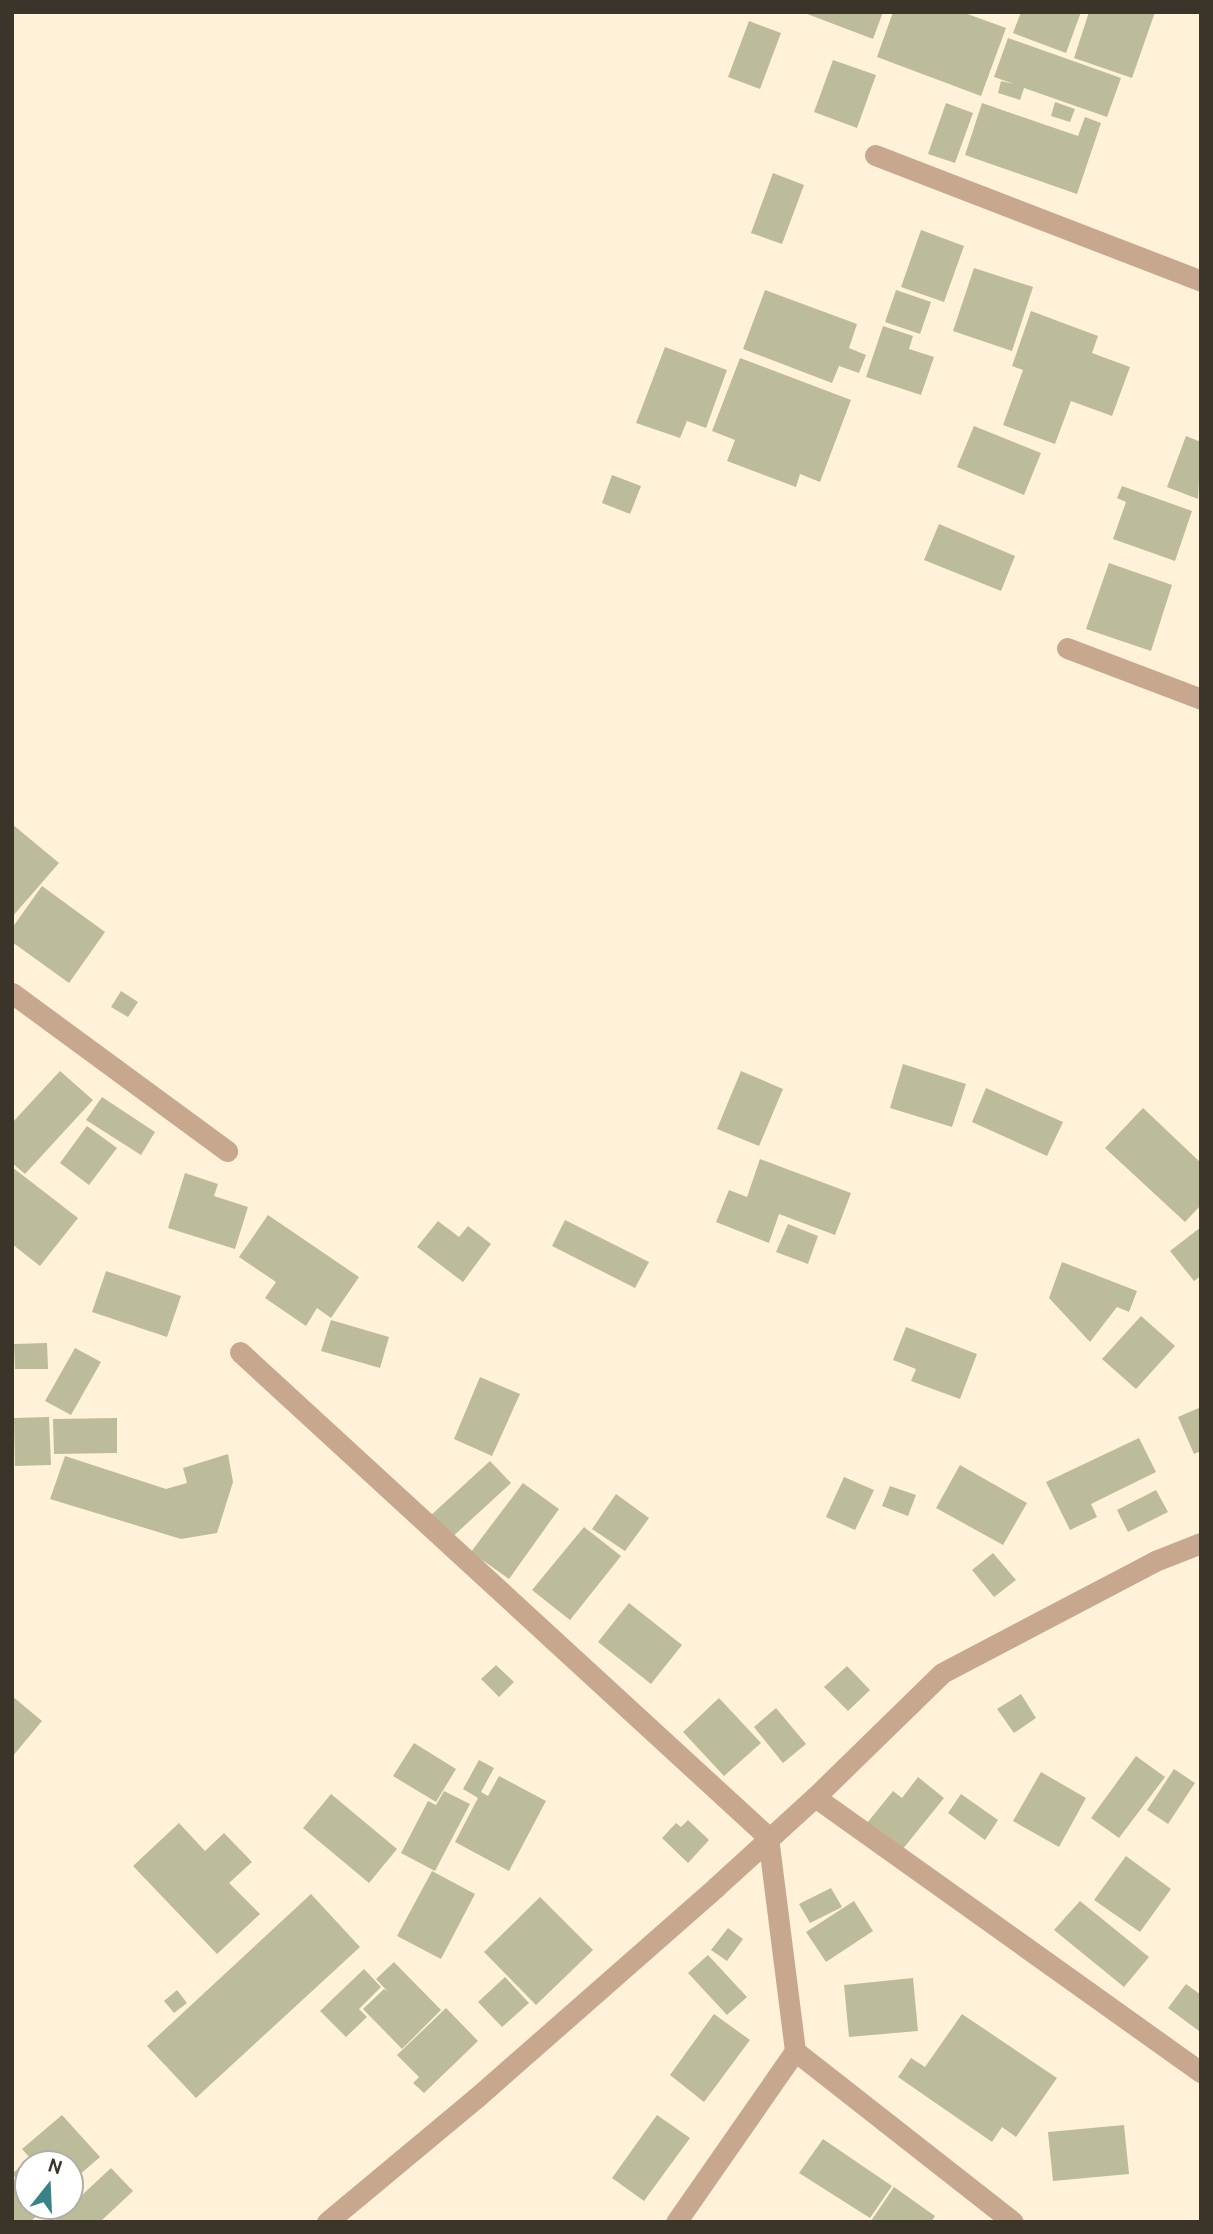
<!DOCTYPE html>
<style>
body{margin:0}
#map{position:relative;width:1213px;height:2234px;overflow:hidden;background:#fff2d8;font-family:Cabin,sans-serif}
div>[style]{position:absolute}
[style*='--x']{left:calc(var(--x)*1px);top:calc(var(--y)*1px);width:calc(var(--w)*1px);rotate:calc(var(--a)*1deg)}
.building>*{inset:0;background:#bcbc9b}
.minor>*{height:21px;margin:-10.5px;padding:0 10.5px;transform-origin:10.5px;border-radius:10.5px;background:#c7a88f}
span{translate:-50% -50%;white-space:nowrap;text-align:center;line-height:1.15;-webkit-text-stroke:7px #fff;paint-order:stroke}
.frame{position:absolute;inset:0;border:14px solid #3b3428;pointer-events:none}
.north{position:absolute;left:14px;top:2150px;width:70px;height:70px;box-sizing:border-box;background:#fff;border:2px solid #b1aea9;border-radius:50%;rotate:18deg;font-size:19px;font-weight:700;line-height:28px;text-align:center;color:#3b3428}
.north::after{content:'';display:block;margin:auto;width:24px;height:32px;background:#398285;clip-path:polygon(50% 0,100% 100%,50% 72%,0 100%)}
</style>
<div id="map">
<div class="building">
<i style="clip-path:polygon(802px 12px,883px 12px,873px 39px)"></i>
<i style="clip-path:polygon(893px 12px,962px 12px,1006px 28px,981px 96px,877px 57px)"></i>
<i style="clip-path:polygon(1021px 12px,1081px 12px,1066px 53px,1013px 33px)"></i>
<i style="clip-path:polygon(1089px 12px,1155px 12px,1132px 78px,1074px 58px)"></i>
<i style="clip-path:polygon(749px 21px,781px 33px,760px 89px,728px 77px)"></i>
<i style="clip-path:polygon(1008px 38px,1121px 78px,1107px 117px,1024px 88px,1020px 100px,998px 93px,1001px 81px,1014px 84px,994px 77px)"></i>
<i style="clip-path:polygon(833px 60px,876px 75px,857px 128px,814px 112px)"></i>
<i style="clip-path:polygon(1055px 102px,1075px 109px,1070px 122px,1051px 116px)"></i>
<i style="clip-path:polygon(946px 103px,973px 113px,955px 163px,928px 154px)"></i>
<i style="clip-path:polygon(982px 103px,1078px 136px,1085px 117px,1101px 123px,1077px 194px,965px 155px)"></i>
<i style="clip-path:polygon(773px 173px,804px 185px,782px 244px,751px 233px)"></i>
<i style="clip-path:polygon(921px 230px,964px 246px,944px 302px,901px 287px)"></i>
<i style="clip-path:polygon(974px 268px,1033px 287px,1012px 351px,953px 331px)"></i>
<i style="clip-path:polygon(765px 290px,857px 324px,849px 348px,866px 355px,859px 373px,839px 366px,832px 383px,743px 349px)"></i>
<i style="clip-path:polygon(896px 290px,931px 302px,920px 334px,885px 322px)"></i>
<i style="clip-path:polygon(1031px 311px,1098px 336px,1092px 353px,1130px 367px,1112px 416px,1071px 401px,1055px 444px,1003px 425px,1023px 370px,1012px 366px)"></i>
<i style="clip-path:polygon(883px 326px,913px 336px,909px 349px,934px 357px,921px 395px,866px 377px)"></i>
<i style="clip-path:polygon(665px 347px,727px 370px,706px 428px,687px 421px,680px 438px,636px 423px)"></i>
<i style="clip-path:polygon(740px 358px,851px 400px,820px 482px,800px 474px,796px 487px,727px 461px,735px 440px,712px 431px)"></i>
<i style="clip-path:polygon(974px 426px,1041px 453px,1024px 495px,957px 467px)"></i>
<i style="clip-path:polygon(1186px 436px,1201px 442px,1198px 499px,1167px 487px)"></i>
<i style="clip-path:polygon(612px 475px,641px 486px,630px 514px,602px 503px)"></i>
<i style="clip-path:polygon(1122px 486px,1192px 511px,1175px 561px,1113px 539px,1126px 502px,1117px 498px)"></i>
<i style="clip-path:polygon(939px 524px,1015px 556px,1001px 591px,924px 560px)"></i>
<i style="clip-path:polygon(1109px 563px,1172px 585px,1151px 651px,1086px 629px)"></i>
<i style="clip-path:polygon(12px 824px,59px 863px,12px 917px)"></i>
<i style="clip-path:polygon(42px 886px,105px 932px,69px 983px,12px 942px,12px 928px)"></i>
<i style="clip-path:polygon(121px 991px,138px 1002px,128px 1017px,111px 1007px)"></i>
<i style="clip-path:polygon(903px 1064px,966px 1084px,952px 1127px,890px 1108px)"></i>
<i style="clip-path:polygon(60px 1071px,93px 1100px,25px 1174px,12px 1163px,12px 1123px)"></i>
<i style="clip-path:polygon(741px 1071px,783px 1089px,759px 1146px,717px 1129px)"></i>
<i style="clip-path:polygon(986px 1088px,1063px 1122px,1047px 1156px,972px 1122px)"></i>
<i style="clip-path:polygon(102px 1097px,155px 1132px,141px 1155px,86px 1120px)"></i>
<i style="clip-path:polygon(1143px 1108px,1201px 1163px,1201px 1205px,1185px 1222px,1105px 1148px)"></i>
<i style="clip-path:polygon(87px 1126px,117px 1148px,89px 1185px,60px 1163px)"></i>
<i style="clip-path:polygon(760px 1159px,851px 1193px,835px 1235px,779px 1214px,769px 1243px,716px 1222px,729px 1190px,747px 1197px)"></i>
<i style="clip-path:polygon(12px 1167px,78px 1218px,40px 1266px,12px 1244px)"></i>
<i style="clip-path:polygon(185px 1173px,218px 1184px,214px 1196px,248px 1207px,235px 1249px,168px 1228px)"></i>
<i style="clip-path:polygon(268px 1215px,359px 1277px,331px 1318px,317px 1308px,306px 1326px,265px 1298px,276px 1282px,239px 1257px)"></i>
<i style="clip-path:polygon(565px 1220px,649px 1262px,635px 1288px,552px 1246px)"></i>
<i style="clip-path:polygon(438px 1221px,459px 1237px,468px 1226px,491px 1244px,463px 1282px,417px 1247px)"></i>
<i style="clip-path:polygon(788px 1224px,818px 1236px,808px 1264px,776px 1252px)"></i>
<i style="clip-path:polygon(1201px 1227px,1201px 1276px,1194px 1281px,1170px 1251px)"></i>
<i style="clip-path:polygon(1062px 1262px,1137px 1291px,1129px 1312px,1117px 1307px,1090px 1342px,1049px 1298px)"></i>
<i style="clip-path:polygon(106px 1271px,181px 1296px,167px 1337px,92px 1312px)"></i>
<i style="clip-path:polygon(1141px 1316px,1175px 1346px,1136px 1389px,1102px 1359px)"></i>
<i style="clip-path:polygon(331px 1320px,389px 1337px,380px 1368px,321px 1351px)"></i>
<i style="clip-path:polygon(906px 1327px,977px 1354px,960px 1399px,911px 1381px,916px 1369px,893px 1360px)"></i>
<i style="clip-path:polygon(47px 1343px,48px 1369px,15px 1369px,14px 1344px)"></i>
<i style="clip-path:polygon(75px 1348px,101px 1362px,71px 1415px,45px 1401px)"></i>
<i style="clip-path:polygon(480px 1377px,520px 1394px,492px 1456px,454px 1439px)"></i>
<i style="clip-path:polygon(1201px 1407px,1201px 1451px,1194px 1454px,1178px 1417px)"></i>
<i style="clip-path:polygon(49px 1417px,51px 1465px,15px 1466px,14px 1418px)"></i>
<i style="clip-path:polygon(117px 1418px,117px 1453px,54px 1454px,53px 1419px)"></i>
<i style="clip-path:polygon(1139px 1438px,1156px 1472px,1091px 1504px,1097px 1517px,1070px 1530px,1046px 1482px)"></i>
<i style="clip-path:polygon(228px 1454px,233px 1482px,217px 1533px,181px 1539px,50px 1499px,65px 1456px,166px 1489px,187px 1483px,183px 1468px)"></i>
<i style="clip-path:polygon(490px 1461px,511px 1483px,449px 1540px,429px 1517px)"></i>
<i style="clip-path:polygon(960px 1465px,1027px 1503px,1003px 1545px,936px 1508px)"></i>
<i style="clip-path:polygon(844px 1477px,874px 1490px,855px 1530px,826px 1517px)"></i>
<i style="clip-path:polygon(523px 1483px,559px 1509px,509px 1579px,471px 1552px)"></i>
<i style="clip-path:polygon(890px 1486px,916px 1495px,908px 1516px,882px 1506px)"></i>
<i style="clip-path:polygon(1156px 1490px,1168px 1512px,1128px 1532px,1117px 1510px)"></i>
<i style="clip-path:polygon(616px 1494px,649px 1518px,625px 1551px,592px 1529px)"></i>
<i style="clip-path:polygon(584px 1527px,621px 1556px,570px 1620px,532px 1590px)"></i>
<i style="clip-path:polygon(993px 1553px,1016px 1580px,994px 1597px,972px 1570px)"></i>
<i style="clip-path:polygon(629px 1603px,682px 1645px,651px 1684px,598px 1642px)"></i>
<i style="clip-path:polygon(496px 1665px,514px 1682px,499px 1697px,481px 1679px)"></i>
<i style="clip-path:polygon(847px 1666px,870px 1690px,848px 1711px,824px 1687px)"></i>
<i style="clip-path:polygon(1021px 1694px,1036px 1718px,1014px 1733px,997px 1709px)"></i>
<i style="clip-path:polygon(12px 1696px,42px 1721px,12px 1757px)"></i>
<i style="clip-path:polygon(719px 1698px,761px 1743px,724px 1776px,683px 1732px)"></i>
<i style="clip-path:polygon(776px 1708px,806px 1744px,783px 1763px,754px 1727px)"></i>
<i style="clip-path:polygon(414px 1743px,456px 1769px,436px 1802px,393px 1776px)"></i>
<i style="clip-path:polygon(1136px 1756px,1165px 1777px,1119px 1838px,1091px 1818px)"></i>
<i style="clip-path:polygon(479px 1760px,494px 1768px,481px 1792px,488px 1796px,499px 1776px,546px 1801px,509px 1871px,455px 1842px,478px 1798px,463px 1789px)"></i>
<i style="clip-path:polygon(1174px 1769px,1195px 1783px,1168px 1824px,1147px 1810px)"></i>
<i style="clip-path:polygon(1041px 1772px,1086px 1798px,1059px 1847px,1013px 1821px)"></i>
<i style="clip-path:polygon(918px 1777px,944px 1798px,902px 1850px,867px 1823px,893px 1791px,902px 1798px)"></i>
<i style="clip-path:polygon(444px 1791px,470px 1804px,435px 1871px,401px 1853px,428px 1801px,436px 1805px)"></i>
<i style="clip-path:polygon(331px 1794px,397px 1849px,369px 1883px,303px 1828px)"></i>
<i style="clip-path:polygon(961px 1794px,998px 1820px,985px 1840px,948px 1813px)"></i>
<i style="clip-path:polygon(688px 1820px,709px 1840px,688px 1863px,662px 1838px,676px 1823px,681px 1827px)"></i>
<i style="clip-path:polygon(179px 1823px,205px 1851px,224px 1833px,252px 1862px,229px 1883px,260px 1914px,217px 1954px,133px 1866px)"></i>
<i style="clip-path:polygon(1126px 1856px,1171px 1889px,1140px 1932px,1094px 1900px)"></i>
<i style="clip-path:polygon(432px 1871px,475px 1894px,441px 1959px,397px 1936px)"></i>
<i style="clip-path:polygon(831px 1888px,842px 1907px,810px 1923px,799px 1904px)"></i>
<i style="clip-path:polygon(311px 1894px,360px 1947px,196px 2098px,147px 2046px)"></i>
<i style="clip-path:polygon(540px 1897px,593px 1950px,536px 2005px,484px 1952px)"></i>
<i style="clip-path:polygon(854px 1901px,873px 1931px,826px 1962px,806px 1932px)"></i>
<i style="clip-path:polygon(1080px 1901px,1149px 1957px,1124px 1987px,1054px 1930px)"></i>
<i style="clip-path:polygon(728px 1928px,743px 1939px,727px 1961px,711px 1950px)"></i>
<i style="clip-path:polygon(708px 1955px,747px 1997px,727px 2015px,688px 1973px)"></i>
<i style="clip-path:polygon(394px 1962px,441px 2010px,402px 2049px,363px 2009px,384px 1989px,388px 1992px,376px 1979px)"></i>
<i style="clip-path:polygon(364px 1969px,381px 1987px,359px 2009px,367px 2017px,346px 2037px,320px 2011px)"></i>
<i style="clip-path:polygon(505px 1977px,529px 2003px,502px 2027px,478px 2002px)"></i>
<i style="clip-path:polygon(913px 1978px,918px 2031px,849px 2037px,844px 1985px)"></i>
<i style="clip-path:polygon(1186px 1984px,1201px 1995px,1199px 2031px,1168px 2008px)"></i>
<i style="clip-path:polygon(177px 1990px,187px 2003px,174px 2013px,164px 2001px)"></i>
<i style="clip-path:polygon(446px 2008px,478px 2041px,424px 2093px,413px 2083px,419px 2077px,397px 2055px)"></i>
<i style="clip-path:polygon(714px 2014px,750px 2040px,704px 2102px,670px 2075px)"></i>
<i style="clip-path:polygon(962px 2014px,1057px 2078px,1016px 2137px,1002px 2127px,992px 2142px,898px 2077px,911px 2058px,925px 2067px)"></i>
<i style="clip-path:polygon(62px 2115px,100px 2157px,70px 2183px,70px 2164px,28px 2164px,28px 2191px,12px 2174px,30px 2158px,22px 2149px)"></i>
<i style="clip-path:polygon(657px 2115px,690px 2138px,644px 2201px,612px 2178px)"></i>
<i style="clip-path:polygon(1124px 2125px,1129px 2174px,1053px 2181px,1048px 2132px)"></i>
<i style="clip-path:polygon(823px 2139px,892px 2186px,870px 2218px,799px 2173px)"></i>
<i style="clip-path:polygon(111px 2168px,133px 2191px,100px 2222px,53px 2222px)"></i>
<i style="clip-path:polygon(12px 2181px,28px 2199px,28px 2206px,34px 2206px,40px 2213px,30px 2222px,12px 2222px)"></i>
<i style="clip-path:polygon(894px 2187px,935px 2216px,931px 2222px,871px 2221px)"></i>
</div>
<div class="minor">
<i style="--x:875;--y:155;--w:350;--a:21.1"></i>
<i style="--x:1067;--y:648;--w:143;--a:20.8"></i>
<i style="--x:12;--y:993;--w:267;--a:36.3"></i>
<i style="--x:240;--y:1352;--w:717;--a:42.57"></i>
<i style="--x:768;--y:1837;--w:216;--a:82.8"></i>
<i style="--x:795;--y:2051;--w:208;--a:124.8"></i>
<i style="--x:815;--y:1797;--w:474;--a:35.5"></i>
<i style="--x:795;--y:2051;--w:277;--a:38.1"></i>
<i style="--x:327;--y:2222;--w:194;--a:-39.8"></i>
<i style="--x:476;--y:2098;--w:320;--a:-41.3"></i>
<i style="--x:716;--y:1887;--w:134;--a:-42.3"></i>
<i style="--x:815;--y:1797;--w:177;--a:-44.3"></i>
<i style="--x:942;--y:1673;--w:241;--a:-27.7"></i>
<i style="--x:1155;--y:1561;--w:49;--a:-21.4"></i>
</div>
<div class="frame"></div>
<div class="north">N</div>
</div>
